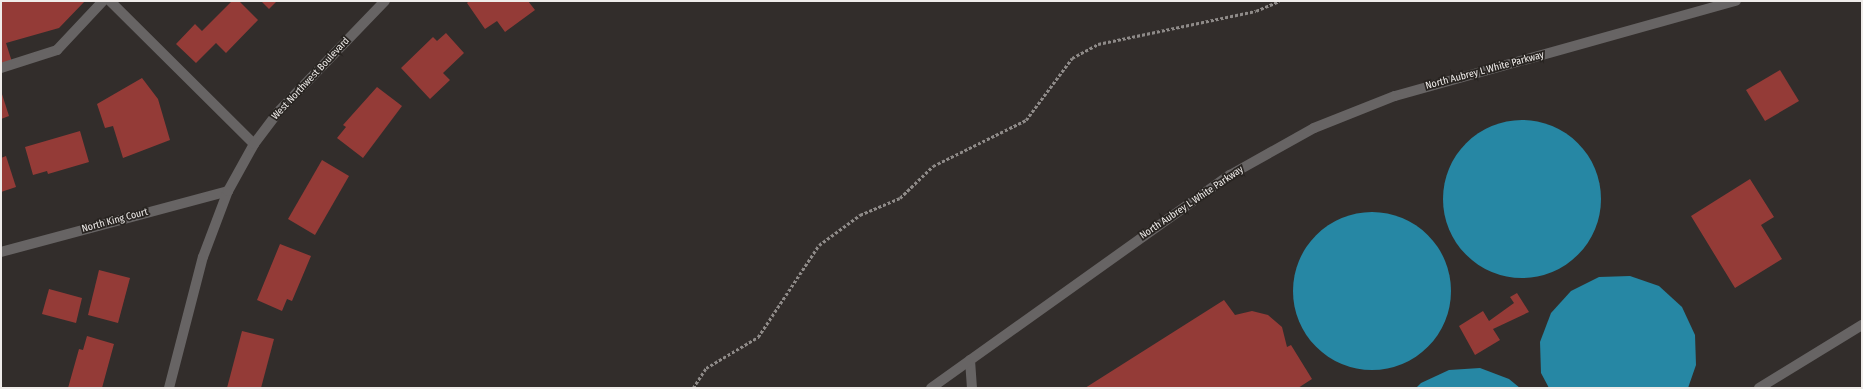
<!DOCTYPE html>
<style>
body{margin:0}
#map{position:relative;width:1863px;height:389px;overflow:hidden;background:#322d2b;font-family:"Fira Sans Condensed",sans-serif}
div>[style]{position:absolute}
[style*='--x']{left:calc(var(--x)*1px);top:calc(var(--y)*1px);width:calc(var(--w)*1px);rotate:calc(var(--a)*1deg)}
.water>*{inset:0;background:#2687a4}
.round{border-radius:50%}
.building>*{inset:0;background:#943b37}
.path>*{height:2.5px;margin-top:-1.25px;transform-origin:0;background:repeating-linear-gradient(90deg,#8e8a88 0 3px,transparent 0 5px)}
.service>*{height:10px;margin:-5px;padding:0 5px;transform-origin:5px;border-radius:5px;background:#676464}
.minor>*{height:10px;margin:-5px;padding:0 5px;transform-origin:5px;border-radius:5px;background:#676464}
span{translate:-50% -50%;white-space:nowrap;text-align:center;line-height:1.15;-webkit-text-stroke:3.5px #282421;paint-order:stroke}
.street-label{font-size:10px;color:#efecea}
.frame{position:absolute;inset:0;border:2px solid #efecea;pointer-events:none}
</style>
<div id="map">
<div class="water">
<i class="round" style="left:1443px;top:120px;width:158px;height:158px"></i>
<i class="round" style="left:1293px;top:212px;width:158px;height:158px"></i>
<i style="clip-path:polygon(1630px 276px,1659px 286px,1682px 307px,1695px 335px,1696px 365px,1688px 388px,1549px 388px,1541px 373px,1540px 342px,1551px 313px,1571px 291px,1599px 277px)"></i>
<i style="clip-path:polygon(1480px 368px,1509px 379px,1520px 388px,1416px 388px,1421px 383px,1449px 370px)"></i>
</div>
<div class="building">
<i style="clip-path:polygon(1px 1px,85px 1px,59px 28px,6px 43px,12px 62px,1px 65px)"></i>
<i style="clip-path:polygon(232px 1px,239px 1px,258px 20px,226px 53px,216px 43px,196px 63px,176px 44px,195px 24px,202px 31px)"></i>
<i style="clip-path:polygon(261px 1px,277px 1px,269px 9px)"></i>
<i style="clip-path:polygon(469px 1px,528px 1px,535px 10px,505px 32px,497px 21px,485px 29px,467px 3px)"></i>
<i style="clip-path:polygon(446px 33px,464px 53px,443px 73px,450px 80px,430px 99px,401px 68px,433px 37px,437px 41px)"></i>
<i style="clip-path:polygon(1780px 70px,1799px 101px,1765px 121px,1746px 90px)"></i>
<i style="clip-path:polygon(142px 78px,158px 99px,170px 140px,123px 158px,113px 126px,105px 128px,97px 104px)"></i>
<i style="clip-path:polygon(377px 87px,402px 106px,363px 158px,337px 138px,346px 127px,343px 125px)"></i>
<i style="clip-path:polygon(1px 91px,9px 116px,1px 119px)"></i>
<i style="clip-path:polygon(80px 131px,89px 162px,48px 174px,47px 171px,33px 175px,25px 147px)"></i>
<i style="clip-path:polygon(6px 156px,16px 187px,1px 192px,1px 158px)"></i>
<i style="clip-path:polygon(322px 160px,349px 176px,315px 235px,288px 219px)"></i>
<i style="clip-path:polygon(1750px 179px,1774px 217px,1761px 225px,1782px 259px,1735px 288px,1691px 216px)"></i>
<i style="clip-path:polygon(280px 244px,311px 256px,292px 301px,287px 299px,282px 311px,257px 300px)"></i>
<i style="clip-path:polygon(99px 270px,130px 278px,118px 323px,88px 315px)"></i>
<i style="clip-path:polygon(49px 289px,82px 298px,76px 323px,42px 314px)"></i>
<i style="clip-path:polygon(1517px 293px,1529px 312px,1493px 329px,1500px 340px,1475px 355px,1459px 326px,1483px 311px,1489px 321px,1514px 303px,1510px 297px)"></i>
<i style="clip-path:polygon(1224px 300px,1235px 315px,1252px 311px,1268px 315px,1282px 327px,1287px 347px,1291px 345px,1312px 379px,1298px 388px,1085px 388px)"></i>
<i style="clip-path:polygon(242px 331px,274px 339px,261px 388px,227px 388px)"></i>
<i style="clip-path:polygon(87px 336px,114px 344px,102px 388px,68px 388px,79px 349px,83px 350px)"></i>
</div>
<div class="path">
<i style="--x:693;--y:388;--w:24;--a:-57"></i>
<i style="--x:706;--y:368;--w:61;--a:-30.8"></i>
<i style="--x:758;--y:337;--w:110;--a:-56.5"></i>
<i style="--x:819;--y:245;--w:51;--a:-36.2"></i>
<i style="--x:860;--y:215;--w:43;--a:-23"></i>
<i style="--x:900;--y:198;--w:46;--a:-44.1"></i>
<i style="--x:933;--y:166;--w:104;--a:-26.3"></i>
<i style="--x:1026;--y:120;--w:77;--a:-53.4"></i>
<i style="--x:1072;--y:58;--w:30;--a:-28"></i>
<i style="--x:1098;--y:44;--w:161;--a:-11.8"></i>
<i style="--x:1256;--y:11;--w:25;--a:-23"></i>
</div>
<div class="service">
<i style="--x:110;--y:1;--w:203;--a:44.8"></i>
<i style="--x:1;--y:68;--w:59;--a:-17.8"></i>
<i style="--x:57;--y:50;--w:67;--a:-46.8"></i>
<i style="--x:970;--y:360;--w:28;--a:86"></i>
<i style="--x:1759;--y:388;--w:121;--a:-31.5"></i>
</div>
<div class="minor">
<i style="--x:1;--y:252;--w:235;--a:-15"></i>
<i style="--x:169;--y:388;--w:135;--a:-75.5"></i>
<i style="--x:203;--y:257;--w:71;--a:-69.3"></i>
<i style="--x:228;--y:191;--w:54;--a:-61"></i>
<i style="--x:254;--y:144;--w:41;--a:-52.9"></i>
<i style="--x:279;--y:111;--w:153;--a:-46.1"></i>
<i style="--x:931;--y:388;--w:367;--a:-35.5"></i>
<i style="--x:1230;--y:175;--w:96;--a:-29.2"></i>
<i style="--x:1314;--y:128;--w:87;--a:-21.6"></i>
<i style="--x:1395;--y:96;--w:354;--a:-15.6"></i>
</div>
<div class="street-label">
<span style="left:1485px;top:71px;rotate:-15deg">North Aubrey L White Parkway</span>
<span style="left:311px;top:79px;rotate:-47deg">West Northwest Boulevard</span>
<span style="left:1192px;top:203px;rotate:-34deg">North Aubrey L White Parkway</span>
<span style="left:115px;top:221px;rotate:-15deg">North King Court</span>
</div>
<div class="frame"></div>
</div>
